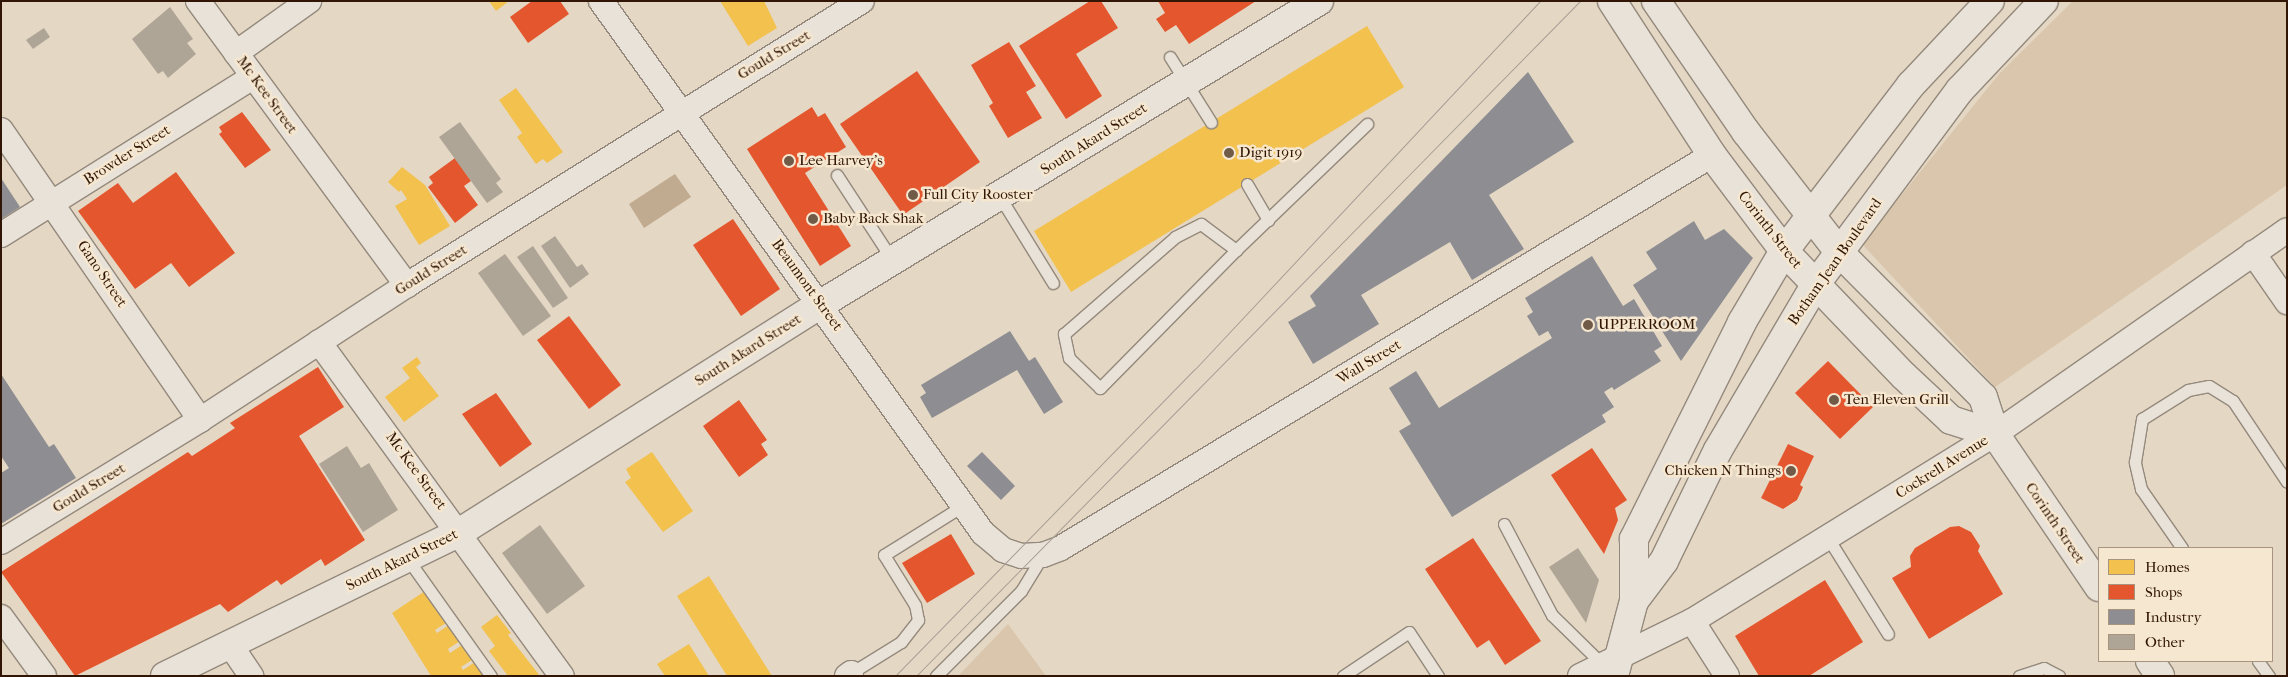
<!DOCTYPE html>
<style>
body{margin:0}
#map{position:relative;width:2288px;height:677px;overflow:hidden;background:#e4d7c4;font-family:"IM FELL French Canon",serif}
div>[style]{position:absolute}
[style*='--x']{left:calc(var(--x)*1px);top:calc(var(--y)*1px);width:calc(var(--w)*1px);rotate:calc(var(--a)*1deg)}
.green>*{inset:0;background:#dac6ac}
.water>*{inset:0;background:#c0aa90}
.homes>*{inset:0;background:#f2c14e}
.shops>*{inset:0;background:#e4572e}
.industry>*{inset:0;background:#8d8d92}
.building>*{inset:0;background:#afa597}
.roads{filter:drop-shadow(1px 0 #94897c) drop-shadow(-1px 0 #94897c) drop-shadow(0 1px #94897c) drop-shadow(0 -1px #94897c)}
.service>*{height:11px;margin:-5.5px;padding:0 5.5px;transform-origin:5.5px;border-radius:5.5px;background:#e9e2d8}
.minor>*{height:24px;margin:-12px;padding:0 12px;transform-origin:12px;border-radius:12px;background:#e9e2d8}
.secondary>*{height:28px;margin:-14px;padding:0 14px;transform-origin:14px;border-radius:14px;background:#e9e2d8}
.tram>*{height:1px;margin:-0.5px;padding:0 0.5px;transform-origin:0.5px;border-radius:0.5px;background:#a69d94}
.dots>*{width:14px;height:14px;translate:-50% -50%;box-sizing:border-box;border:2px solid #f6e7d0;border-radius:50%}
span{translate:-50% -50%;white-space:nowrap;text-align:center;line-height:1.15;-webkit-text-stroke:5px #f6e7d0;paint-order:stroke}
.street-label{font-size:15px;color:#321605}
.poi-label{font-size:15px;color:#321605}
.left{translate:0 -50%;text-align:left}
.right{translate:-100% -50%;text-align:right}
.frame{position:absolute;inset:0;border:2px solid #321605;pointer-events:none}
.legend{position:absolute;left:2098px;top:547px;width:175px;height:115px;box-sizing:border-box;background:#f6e7d0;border:1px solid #a8937f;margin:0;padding:6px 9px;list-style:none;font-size:15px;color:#321605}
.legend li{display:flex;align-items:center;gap:10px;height:25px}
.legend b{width:25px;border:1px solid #a8937f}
</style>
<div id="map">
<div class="green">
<i style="clip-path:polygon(2073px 1px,2287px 1px,2287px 185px,1995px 387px,1862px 244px,1999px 74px)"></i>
<i style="clip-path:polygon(1008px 624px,1046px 676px,958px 676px)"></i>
</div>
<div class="water">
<i style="clip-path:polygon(675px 174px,691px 197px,644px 228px,629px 204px)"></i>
</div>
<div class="homes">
<i style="clip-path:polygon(489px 1px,509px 1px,496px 11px)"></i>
<i style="clip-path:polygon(720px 1px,764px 1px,777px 28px,748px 46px)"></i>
<i style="clip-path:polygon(1367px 26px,1404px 87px,1071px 292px,1034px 231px)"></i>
<i style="clip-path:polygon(516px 88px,563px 152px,547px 163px,543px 159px,536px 164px,517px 137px,522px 133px,499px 100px)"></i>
<i style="clip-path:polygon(402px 167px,425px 185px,450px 226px,419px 245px,395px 206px,407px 199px,401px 190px,399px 192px,388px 182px)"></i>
<i style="clip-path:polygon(417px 357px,421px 363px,416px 367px,439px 396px,404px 422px,385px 397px,410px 378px,402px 368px)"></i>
<i style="clip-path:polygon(652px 452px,693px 511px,663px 532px,625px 482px,631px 478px,626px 469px)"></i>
<i style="clip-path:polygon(709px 576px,772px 676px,727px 676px,677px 596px)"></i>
<i style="clip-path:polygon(425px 591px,446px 623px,435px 630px,437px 633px,449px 625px,460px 641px,448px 649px,450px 653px,462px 645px,472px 660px,461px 667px,463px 670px,475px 662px,483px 676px,431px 676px,392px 613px)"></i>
<i style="clip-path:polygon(497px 615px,511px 633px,508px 635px,540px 676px,508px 676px,489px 651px,495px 646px,481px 627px)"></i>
<i style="clip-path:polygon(689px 644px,709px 676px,665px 676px,657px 664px)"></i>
</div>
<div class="shops">
<i style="clip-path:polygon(532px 1px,560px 1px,569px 14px,528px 43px,510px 17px)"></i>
<i style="clip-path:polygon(1090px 1px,1101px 1px,1118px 28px,1076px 54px,1102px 96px,1066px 119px,1019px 46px)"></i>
<i style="clip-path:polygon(1158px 1px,1256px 1px,1189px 44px,1176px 25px,1165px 32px,1156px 19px,1165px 13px)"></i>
<i style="clip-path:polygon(1009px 42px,1036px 86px,1026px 92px,1042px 118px,1008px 138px,989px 106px,993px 103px,971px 65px)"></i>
<i style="clip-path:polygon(917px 71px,980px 162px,903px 215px,840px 124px)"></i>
<i style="clip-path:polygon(812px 107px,818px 117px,825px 113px,846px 147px,805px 173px,851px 246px,820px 266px,747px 149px)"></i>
<i style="clip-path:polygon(242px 112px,271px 150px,245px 168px,219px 134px,222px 132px,219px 127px)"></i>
<i style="clip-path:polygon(455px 158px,471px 181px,464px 186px,478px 205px,455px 223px,428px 187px,433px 183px,429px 177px)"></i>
<i style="clip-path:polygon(176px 172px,235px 253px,189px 287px,171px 263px,135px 289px,78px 211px,118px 183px,133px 203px)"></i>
<i style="clip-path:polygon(733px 219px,780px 289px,741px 316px,693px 245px)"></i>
<i style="clip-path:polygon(569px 316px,621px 385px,589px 409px,537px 340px)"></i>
<i style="clip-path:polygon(1828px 361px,1873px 407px,1840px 439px,1795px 393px)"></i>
<i style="clip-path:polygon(318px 367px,344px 407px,299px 436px,365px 540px,325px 566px,321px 559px,281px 585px,277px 580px,228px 612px,220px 604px,75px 676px,1px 572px,188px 452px,192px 456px,235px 428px,230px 423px)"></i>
<i style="clip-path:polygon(496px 393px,532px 444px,500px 467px,462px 414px)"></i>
<i style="clip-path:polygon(739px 400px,767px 440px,761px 444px,768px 455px,739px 477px,703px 426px)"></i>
<i style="clip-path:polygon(1788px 444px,1814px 456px,1800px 485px,1803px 487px,1797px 500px,1783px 509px,1761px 498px)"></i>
<i style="clip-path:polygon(1592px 448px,1627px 500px,1615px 508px,1618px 520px,1604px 554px,1551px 475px)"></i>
<i style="clip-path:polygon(1959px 526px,1971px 532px,1980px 546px,1978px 551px,2003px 594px,1929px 639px,1892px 578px,1911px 567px,1910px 556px,1915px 548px,1950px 527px)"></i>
<i style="clip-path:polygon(951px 534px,975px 574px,927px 603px,902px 563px)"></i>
<i style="clip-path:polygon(1473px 538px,1541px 641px,1505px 665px,1489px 640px,1477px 648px,1425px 569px)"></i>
<i style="clip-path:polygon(1825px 580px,1863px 642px,1809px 676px,1759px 676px,1735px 636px)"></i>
</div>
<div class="industry">
<i style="clip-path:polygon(1528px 72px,1574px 142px,1489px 195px,1524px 249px,1472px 280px,1450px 242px,1361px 295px,1379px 324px,1313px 364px,1288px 322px,1316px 306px,1310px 296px)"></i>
<i style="clip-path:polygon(1px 178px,20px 207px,1px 219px)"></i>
<i style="clip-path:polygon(1694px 221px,1705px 240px,1724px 229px,1753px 258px,1681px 361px,1633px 285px,1657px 269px,1646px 252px)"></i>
<i style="clip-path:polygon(1592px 256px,1623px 306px,1634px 299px,1662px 346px,1654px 351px,1661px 361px,1614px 390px,1612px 387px,1604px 392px,1614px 407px,1602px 415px,1606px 422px,1452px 517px,1399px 431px,1411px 424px,1389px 388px,1416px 371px,1439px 408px,1552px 338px,1548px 331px,1539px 336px,1527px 316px,1533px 312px,1525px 298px)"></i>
<i style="clip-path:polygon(1010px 331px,1029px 361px,1035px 357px,1063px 402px,1044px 414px,1017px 370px,932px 418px,920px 397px,926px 393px,921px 385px)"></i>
<i style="clip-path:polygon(1px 374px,49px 447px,54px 444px,76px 478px,1px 524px,1px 473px,9px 468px,1px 456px)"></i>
<i style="clip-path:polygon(982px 452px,1015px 486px,1001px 500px,967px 466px)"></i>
</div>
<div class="building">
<i style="clip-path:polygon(170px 7px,193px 39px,187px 43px,196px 54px,168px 78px,163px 71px,158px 74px,132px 39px)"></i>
<i style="clip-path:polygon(44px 28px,50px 37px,33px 49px,26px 40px)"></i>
<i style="clip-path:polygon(460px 122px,501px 179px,496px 183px,503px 192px,487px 203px,439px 137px)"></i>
<i style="clip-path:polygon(555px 236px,577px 267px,582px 264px,589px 274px,570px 288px,541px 246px)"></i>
<i style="clip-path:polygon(533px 246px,568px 298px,553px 308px,517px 257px)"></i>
<i style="clip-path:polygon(505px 254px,551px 316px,523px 336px,478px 273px)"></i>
<i style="clip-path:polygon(347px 446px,361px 468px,369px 463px,398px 510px,363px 532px,319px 464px)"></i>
<i style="clip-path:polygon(540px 525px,585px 586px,547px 614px,502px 553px)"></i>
<i style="clip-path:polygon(1578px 548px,1599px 580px,1586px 623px,1549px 567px)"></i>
</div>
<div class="roads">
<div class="service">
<i style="--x:1170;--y:57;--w:77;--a:57.8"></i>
<i style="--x:837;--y:175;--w:103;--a:56.9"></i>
<i style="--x:1247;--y:184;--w:42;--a:59.7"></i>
<i style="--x:1000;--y:197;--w:101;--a:58.4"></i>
<i style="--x:1201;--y:224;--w:44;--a:36.6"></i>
<i style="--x:1236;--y:250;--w:194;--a:134.6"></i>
<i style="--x:1100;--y:388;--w:43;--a:-135.9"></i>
<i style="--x:1069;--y:358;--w:25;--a:-102"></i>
<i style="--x:1064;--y:334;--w:147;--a:-41.1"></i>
<i style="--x:1175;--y:237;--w:29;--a:-27"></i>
<i style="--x:1236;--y:250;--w:182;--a:-43.9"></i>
<i style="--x:1504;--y:524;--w:103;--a:62.2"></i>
<i style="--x:1552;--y:615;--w:71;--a:44.4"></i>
<i style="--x:1828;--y:538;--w:113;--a:58"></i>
<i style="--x:2182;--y:548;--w:72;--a:-124.8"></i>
<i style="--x:2141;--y:489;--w:28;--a:-103"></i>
<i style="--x:2135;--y:462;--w:44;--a:-80.8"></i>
<i style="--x:2142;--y:419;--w:54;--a:-32.2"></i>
<i style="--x:2188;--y:390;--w:21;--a:-11"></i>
<i style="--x:2209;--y:386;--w:28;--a:32"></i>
<i style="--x:2233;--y:401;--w:97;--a:56.3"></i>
<i style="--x:407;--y:558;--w:145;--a:54.6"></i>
<i style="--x:2258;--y:661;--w:19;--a:54"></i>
<i style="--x:851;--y:673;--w:59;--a:-31.8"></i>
<i style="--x:901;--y:642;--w:28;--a:-52"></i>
<i style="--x:918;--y:620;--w:15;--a:-101"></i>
<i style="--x:915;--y:605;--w:59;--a:-121.8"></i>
<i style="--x:884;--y:555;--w:94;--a:-32"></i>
<i style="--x:936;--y:676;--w:120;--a:-45"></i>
<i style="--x:1021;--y:591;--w:42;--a:-58.6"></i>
<i style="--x:1343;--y:676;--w:79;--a:-33.7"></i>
<i style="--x:1409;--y:632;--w:53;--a:56.6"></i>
<i style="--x:2019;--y:676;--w:26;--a:-18"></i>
<i style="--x:2044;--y:668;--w:17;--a:28"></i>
</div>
<div class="minor">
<i style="--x:198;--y:1;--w:353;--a:53.7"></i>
<i style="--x:601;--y:1;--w:655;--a:54.32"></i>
<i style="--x:983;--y:533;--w:26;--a:40"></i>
<i style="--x:1003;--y:550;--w:19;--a:18"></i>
<i style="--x:1021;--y:556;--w:22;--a:-3"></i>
<i style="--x:1043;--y:555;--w:19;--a:-21"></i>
<i style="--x:1061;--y:548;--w:760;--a:-31.12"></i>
<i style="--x:236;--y:53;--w:90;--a:-35.5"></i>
<i style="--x:1;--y:130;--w:352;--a:55.5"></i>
<i style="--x:1;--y:235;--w:297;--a:-32.1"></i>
<i style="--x:2253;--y:253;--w:60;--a:55.2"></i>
<i style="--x:319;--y:342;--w:413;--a:54"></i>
<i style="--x:1;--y:542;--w:233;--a:-31.5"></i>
<i style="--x:200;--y:420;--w:247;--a:-33.1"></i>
<i style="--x:407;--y:285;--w:536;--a:-31.97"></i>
<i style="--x:1;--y:617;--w:73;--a:53.9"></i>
<i style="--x:1692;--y:621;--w:65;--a:57.5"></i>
<i style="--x:229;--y:643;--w:40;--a:56"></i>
<i style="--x:847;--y:676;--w:5;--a:-37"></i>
<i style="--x:1580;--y:676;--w:125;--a:-26.2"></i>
<i style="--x:1692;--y:621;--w:356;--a:-31.7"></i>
<i style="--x:1995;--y:434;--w:356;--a:-34.9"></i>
</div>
<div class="secondary">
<i style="--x:1612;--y:1;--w:184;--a:57"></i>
<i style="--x:1712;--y:155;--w:120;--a:53.1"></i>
<i style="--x:1784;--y:251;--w:173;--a:46.2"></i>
<i style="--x:1904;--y:376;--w:64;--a:43.1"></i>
<i style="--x:1951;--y:420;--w:46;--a:17.7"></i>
<i style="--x:1656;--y:1;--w:159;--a:55.5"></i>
<i style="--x:1746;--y:132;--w:152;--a:52.2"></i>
<i style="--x:1839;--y:252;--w:204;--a:45.2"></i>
<i style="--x:1983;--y:397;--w:39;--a:72"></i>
<i style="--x:1995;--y:434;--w:185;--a:55.8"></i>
<i style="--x:1634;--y:601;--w:50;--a:-53.1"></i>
<i style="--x:1664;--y:561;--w:123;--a:-64.1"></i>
<i style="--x:1718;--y:450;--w:191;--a:-59.5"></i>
<i style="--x:1815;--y:285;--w:243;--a:-53.4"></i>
<i style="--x:1960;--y:90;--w:122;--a:-46.7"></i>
<i style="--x:2150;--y:661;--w:18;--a:56"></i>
<i style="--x:165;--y:676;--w:328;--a:-26"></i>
<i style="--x:460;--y:532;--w:427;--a:-32.3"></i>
<i style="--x:821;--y:304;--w:583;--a:-31.32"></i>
<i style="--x:1614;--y:676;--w:78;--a:-75.1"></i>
<i style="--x:1634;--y:601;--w:62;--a:-90"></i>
<i style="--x:1634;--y:539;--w:242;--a:-63.5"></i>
<i style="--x:1742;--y:322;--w:82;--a:-59.4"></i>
<i style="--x:1784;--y:251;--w:209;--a:-52.6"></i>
<i style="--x:1911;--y:85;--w:115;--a:-46.8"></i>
</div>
</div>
<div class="tram">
<i style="--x:895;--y:676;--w:429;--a:-45.7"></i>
<i style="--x:1195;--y:369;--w:504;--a:-46.85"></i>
<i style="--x:916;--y:676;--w:947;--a:-45.47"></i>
</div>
<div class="dots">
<i style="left:1229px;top:153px;background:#705a48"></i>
<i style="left:789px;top:161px;background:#705a48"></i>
<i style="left:913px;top:195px;background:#705a48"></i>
<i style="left:813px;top:219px;background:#705a48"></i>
<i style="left:1588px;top:325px;background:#705a48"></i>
<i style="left:1834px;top:400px;background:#705a48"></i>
<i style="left:1791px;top:471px;background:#705a48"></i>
</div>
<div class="street-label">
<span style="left:774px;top:55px;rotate:-31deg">Gould Street</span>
<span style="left:267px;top:95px;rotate:54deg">Mc Kee Street</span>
<span style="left:1094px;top:139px;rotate:-32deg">South Akard Street</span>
<span style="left:127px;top:155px;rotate:-32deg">Browder Street</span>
<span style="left:1770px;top:230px;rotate:52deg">Corinth Street</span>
<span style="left:1835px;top:262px;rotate:-55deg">Botham Jean Boulevard</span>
<span style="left:431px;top:270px;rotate:-32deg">Gould Street</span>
<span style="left:102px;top:274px;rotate:56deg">Gano Street</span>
<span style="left:807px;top:285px;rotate:54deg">Beaumont Street</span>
<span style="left:748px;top:350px;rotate:-32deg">South Akard Street</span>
<span style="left:1369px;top:362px;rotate:-31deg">Wall Street</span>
<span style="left:1942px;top:467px;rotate:-32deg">Cockrell Avenue</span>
<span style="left:416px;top:471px;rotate:54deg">Mc Kee Street</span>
<span style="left:89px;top:488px;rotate:-31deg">Gould Street</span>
<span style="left:2055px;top:523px;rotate:56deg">Corinth Street</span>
<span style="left:402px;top:560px;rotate:-26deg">South Akard Street</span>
</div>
<div class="poi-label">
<span class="left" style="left:1239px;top:153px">Digit 1919</span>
<span class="left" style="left:799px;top:161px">Lee Harvey's</span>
<span class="left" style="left:923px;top:195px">Full City Rooster</span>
<span class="left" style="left:823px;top:219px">Baby Back Shak</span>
<span class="left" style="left:1598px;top:325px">UPPERROOM</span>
<span class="left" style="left:1844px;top:400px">Ten Eleven Grill</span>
<span class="right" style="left:1781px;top:471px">Chicken N Things</span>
</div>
<div class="frame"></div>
<ul class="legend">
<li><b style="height:14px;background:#f2c14e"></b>Homes</li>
<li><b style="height:14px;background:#e4572e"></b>Shops</li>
<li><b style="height:14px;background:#8d8d92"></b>Industry</li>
<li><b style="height:14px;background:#afa597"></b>Other</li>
</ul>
</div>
